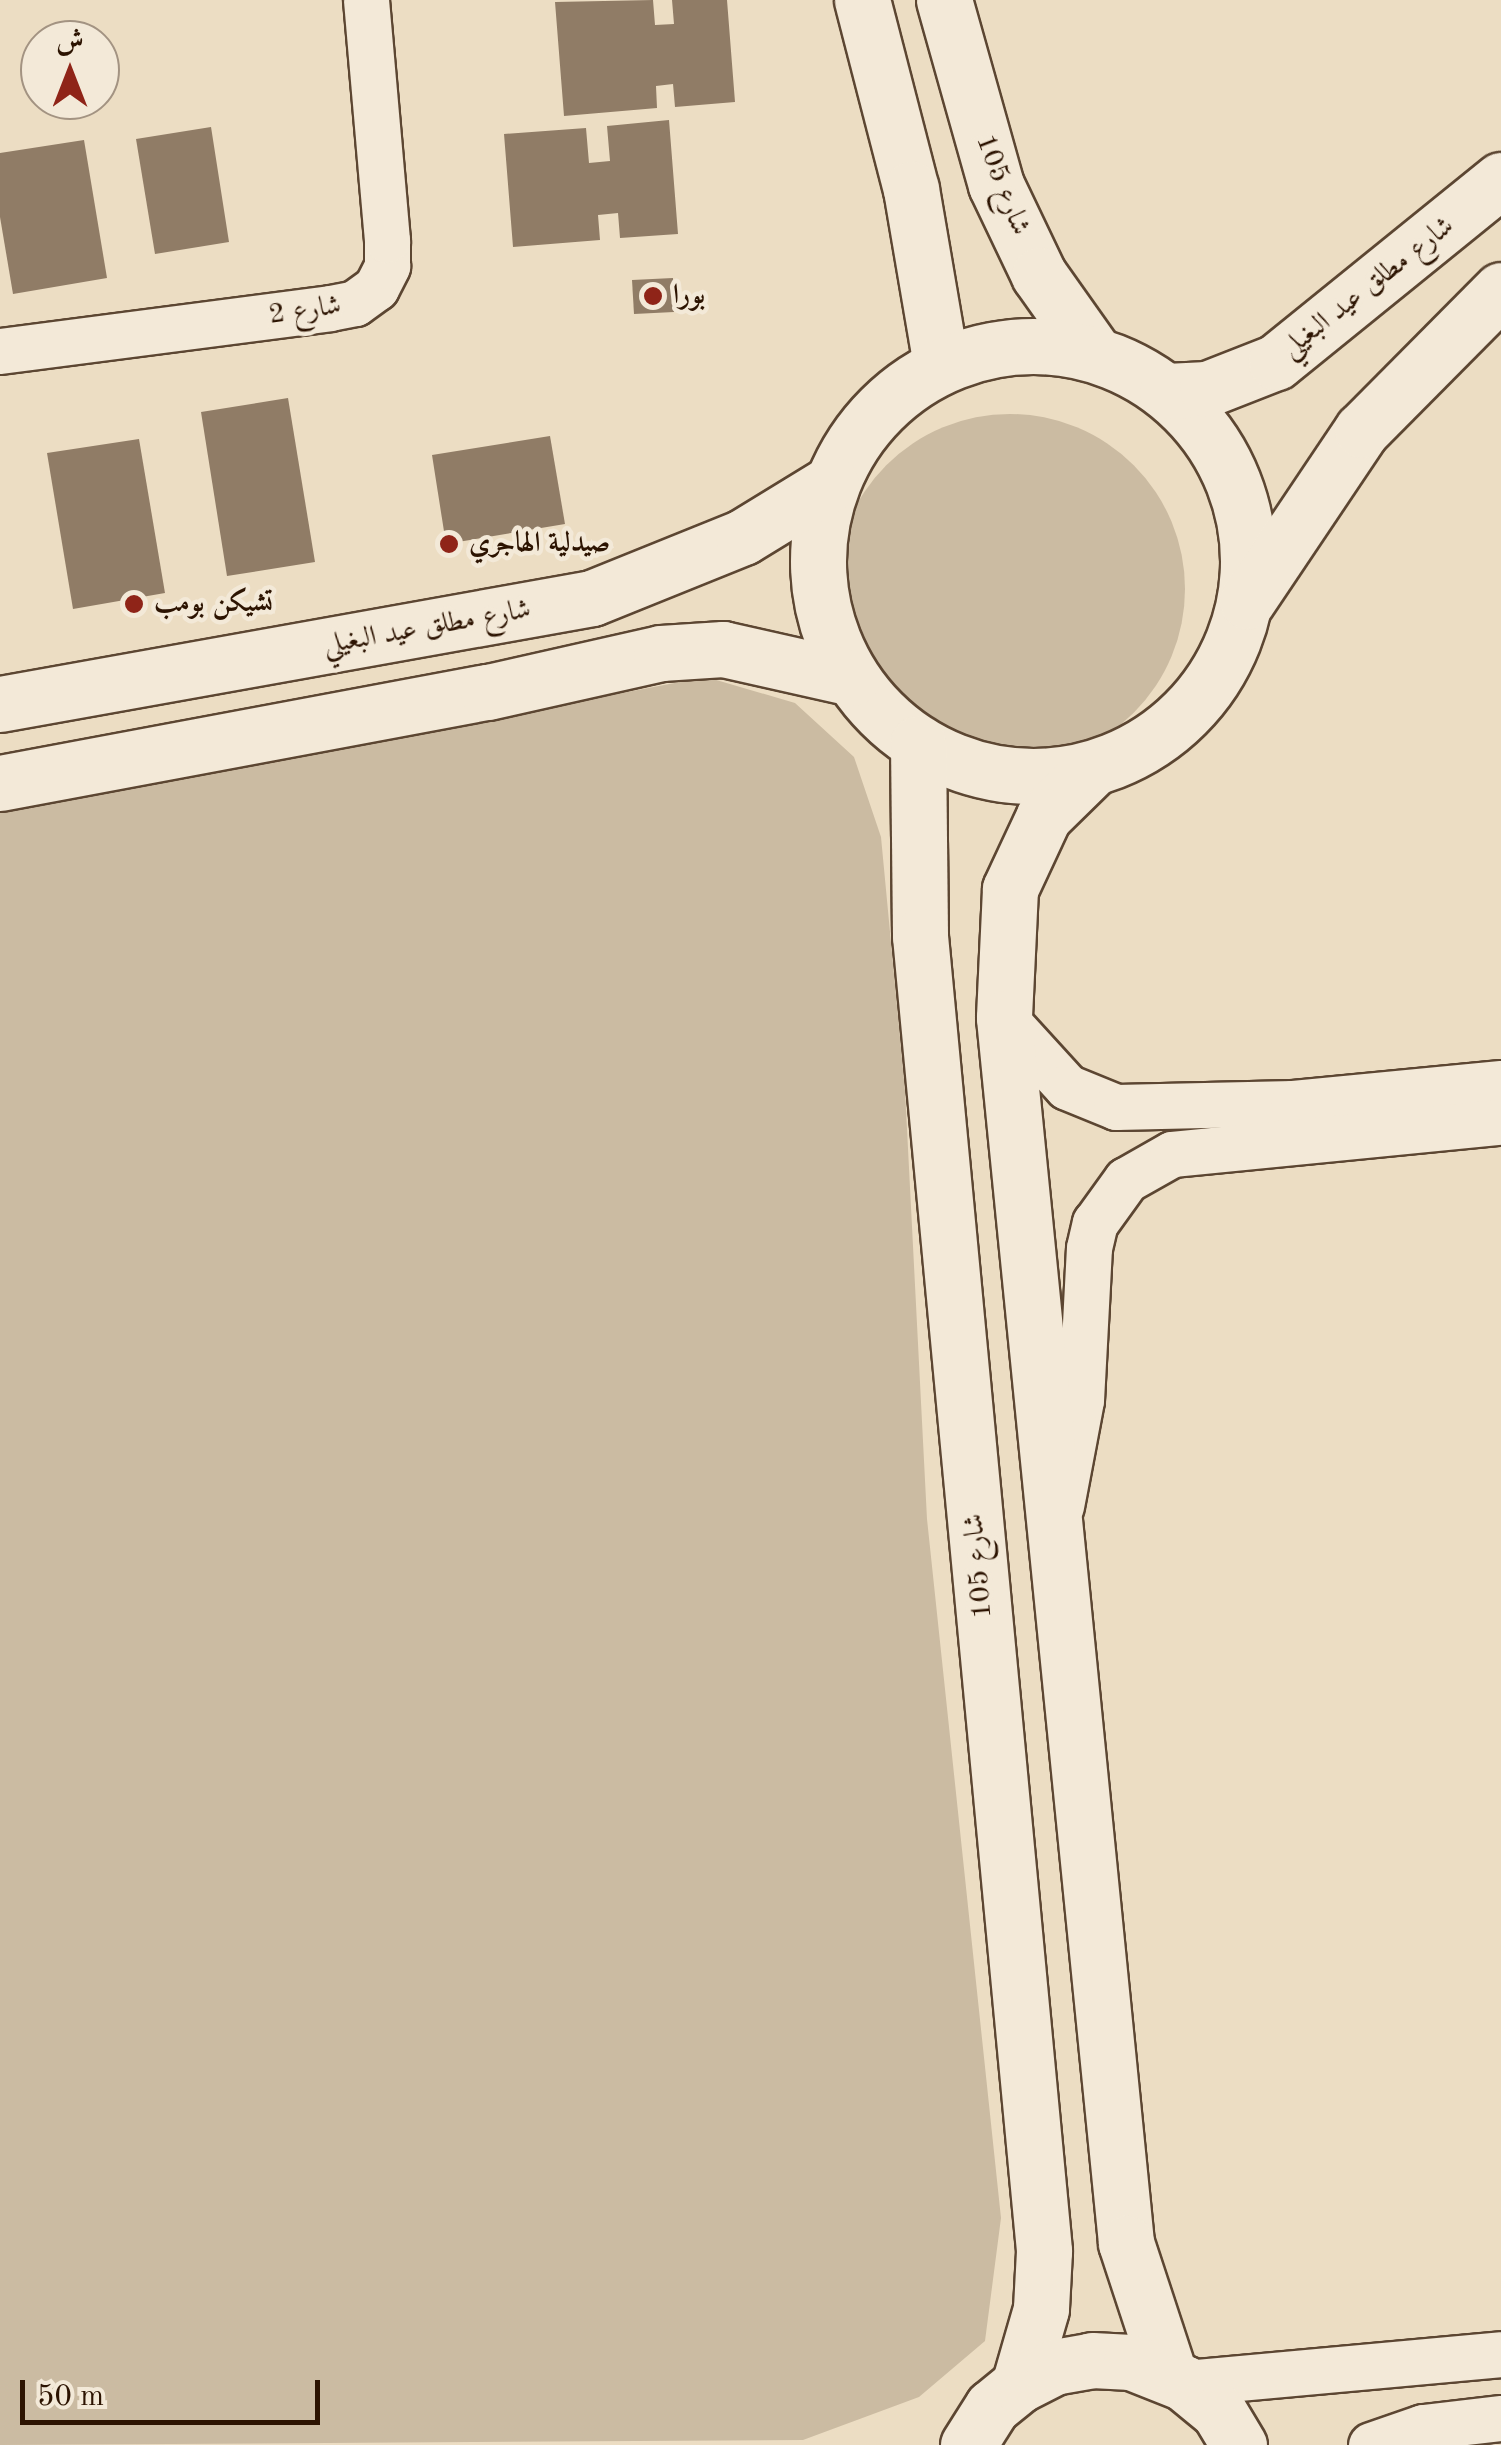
<!DOCTYPE html>
<meta charset="utf-8">
<style>
body{margin:0}
#map{position:relative;width:1501px;height:2445px;overflow:hidden;background:#ecddc3;font-family:"Old Standard TT",Amiri,serif}
div>[style]{position:absolute}
[style*='--x']{left:calc(var(--x)*1px);top:calc(var(--y)*1px);width:calc(var(--w)*1px);rotate:calc(var(--a)*1deg)}
.green>*{inset:0;background:#cbbba2}
.round{border-radius:50%}
.building>*{inset:0;background:#907c66}
.roads{filter:drop-shadow(2px 0 #5c4632) drop-shadow(-2px 0 #5c4632) drop-shadow(0 2px #5c4632) drop-shadow(0 -2px #5c4632)}
.minor>*{height:45px;margin:-22.5px;padding:0 22.5px;transform-origin:22.5px;border-radius:22.5px;background:#f3e9d8}
.tertiary>*{height:55px;margin:-27.5px;padding:0 27.5px;transform-origin:27.5px;border-radius:27.5px;background:#f3e9d8}
.tertiary>.ring{margin:-27.5px;padding:0;box-sizing:content-box;background:none;border:55px solid #f3e9d8;border-radius:50%}
.dots>*{width:28px;height:28px;translate:-50% -50%;box-sizing:border-box;border:5px solid #f3e9d8;border-radius:50%}
span{translate:-50% -50%;white-space:nowrap;text-align:center;line-height:1.15;-webkit-text-stroke:9px #f3e9d8;paint-order:stroke}
.street-label{font-size:28px;color:#2c1301}
.poi-label{font-size:28px;color:#2c1301;font-weight:700}
.left{translate:0 -50%;text-align:left}
.north{position:absolute;left:20px;top:20px;width:100px;height:100px;box-sizing:border-box;background:#f3e9d8;border:2px solid #a39382;border-radius:50%;rotate:0deg;font-size:28px;font-weight:700;line-height:40px;text-align:center;color:#2c1301}
.north::after{content:'';display:block;margin:auto;width:35px;height:45px;background:#8f2418;clip-path:polygon(50% 0,100% 100%,50% 72%,0 100%)}
.scale{position:absolute;left:20px;top:2380px;width:300px;height:45px;box-sizing:border-box;border:5px solid #2c1301;border-top:0;padding-left:12px;font-size:30px;line-height:35px;white-space:nowrap;color:#2c1301;-webkit-text-stroke:8px #f3e9d8;paint-order:stroke}
</style>
<div id="map">
<div class="green">
<i class="round" style="left:835px;top:414px;width:350px;height:350px"></i>
<i style="clip-path:polygon(706px 677px,795px 703px,854px 757px,881px 837px,905px 1090px,927px 1519px,1001px 2218px,985px 2341px,919px 2397px,803px 2440px,0 2445px,0 812px)"></i>
</div>
<div class="building">
<i style="clip-path:polygon(653px 0,655px 25px,674px 24px,672px 0,727px 0,735px 102px,675px 107px,673px 84px,656px 86px,657px 108px,564px 116px,555px 2px)"></i>
<i style="clip-path:polygon(669px 120px,678px 234px,620px 238px,618px 213px,598px 215px,600px 240px,513px 247px,504px 134px,586px 128px,589px 163px,610px 161px,607px 126px)"></i>
<i style="clip-path:polygon(211px 127px,229px 242px,155px 254px,136px 139px)"></i>
<i style="clip-path:polygon(84px 140px,107px 278px,13px 294px,0 217px,0 153px)"></i>
<i style="clip-path:polygon(673px 278px,674px 312px,634px 314px,632px 280px)"></i>
<i style="clip-path:polygon(288px 398px,315px 562px,227px 576px,201px 412px)"></i>
<i style="clip-path:polygon(550px 436px,565px 524px,446px 544px,432px 455px)"></i>
<i style="clip-path:polygon(139px 439px,165px 593px,73px 609px,47px 453px)"></i>
</div>
<div class="roads">
<div class="minor">
<i style="--x:0;--y:351;--w:333;--a:-7.4"></i>
<i style="--x:330;--y:308;--w:25;--a:-11"></i>
<i style="--x:355;--y:303;--w:26;--a:-36"></i>
<i style="--x:376;--y:288;--w:25;--a:-63"></i>
<i style="--x:387;--y:266;--w:26;--a:-90"></i>
<i style="--x:387;--y:240;--w:241;--a:-95"></i>
<i style="--x:1004;--y:1018;--w:93;--a:47.6"></i>
<i style="--x:1067;--y:1087;--w:53;--a:22.2"></i>
<i style="--x:1116;--y:1107;--w:177;--a:-1.3"></i>
<i style="--x:1293;--y:1103;--w:209;--a:-5.5"></i>
<i style="--x:1061;--y:1506;--w:108;--a:-79.3"></i>
<i style="--x:1081;--y:1400;--w:152;--a:-87"></i>
<i style="--x:1089;--y:1248;--w:26;--a:-77"></i>
<i style="--x:1095;--y:1223;--w:53;--a:-54.2"></i>
<i style="--x:1126;--y:1180;--w:53;--a:-29.5"></i>
<i style="--x:1172;--y:1154;--w:331;--a:-5.6"></i>
<i style="--x:1184;--y:2383;--w:318;--a:-5.2"></i>
<i style="--x:1371;--y:2445;--w:55;--a:-19.1"></i>
<i style="--x:1423;--y:2427;--w:79;--a:-6.6"></i>
</div>
<div class="tertiary">
<i style="--x:862;--y:0;--w:195;--a:75.5"></i>
<i style="--x:911;--y:189;--w:179;--a:80.3"></i>
<i style="--x:944;--y:0;--w:192;--a:74.3"></i>
<i style="--x:996;--y:185;--w:100;--a:64.5"></i>
<i style="--x:1039;--y:275;--w:97;--a:54.7"></i>
<i class="ring" style="left:818px;top:346px;width:375px;height:375px"></i>
<i style="--x:1167;--y:391;--w:40;--a:-2.9"></i>
<i style="--x:1207;--y:389;--w:74;--a:-21.4"></i>
<i style="--x:1276;--y:362;--w:289;--a:-39"></i>
<i style="--x:1247;--y:601;--w:206;--a:-56.1"></i>
<i style="--x:1362;--y:430;--w:197;--a:-45.2"></i>
<i style="--x:0;--y:704;--w:601;--a:-10.15"></i>
<i style="--x:592;--y:598;--w:163;--a:-22"></i>
<i style="--x:743;--y:537;--w:103;--a:-31.5"></i>
<i style="--x:918;--y:743;--w:193;--a:89.4"></i>
<i style="--x:920;--y:936;--w:1321;--a:84.61"></i>
<i style="--x:1044;--y:2251;--w:58;--a:93"></i>
<i style="--x:1041;--y:2309;--w:79;--a:106.1"></i>
<i style="--x:1093;--y:768;--w:69;--a:135.6"></i>
<i style="--x:1044;--y:816;--w:81;--a:115"></i>
<i style="--x:1010;--y:889;--w:129;--a:92.7"></i>
<i style="--x:1004;--y:1018;--w:1231;--a:84.31"></i>
<i style="--x:1126;--y:2243;--w:138;--a:71.8"></i>
<i style="--x:0;--y:783;--w:496;--a:-10.6"></i>
<i style="--x:488;--y:692;--w:177;--a:-12.7"></i>
<i style="--x:661;--y:653;--w:62;--a:-3.7"></i>
<i style="--x:723;--y:649;--w:132;--a:12.7"></i>
<i style="--x:968;--y:2445;--w:45;--a:-57.7"></i>
<i style="--x:992;--y:2407;--w:35;--a:-39"></i>
<i style="--x:1019;--y:2385;--w:39;--a:-27"></i>
<i style="--x:1054;--y:2367;--w:39;--a:-10"></i>
<i style="--x:1092;--y:2360;--w:39;--a:3"></i>
<i style="--x:1131;--y:2362;--w:57;--a:21.6"></i>
<i style="--x:1184;--y:2383;--w:45;--a:39.6"></i>
<i style="--x:1219;--y:2412;--w:39;--a:59"></i>
</div>
</div>
<div class="dots">
<i style="left:653px;top:296px;background:#8f2418"></i>
<i style="left:449px;top:544px;background:#8f2418"></i>
<i style="left:134px;top:604px;background:#8f2418"></i>
</div>
<div class="street-label">
<span style="left:1002px;top:185px;rotate:69deg">شارع 105</span>
<span style="left:1368px;top:288px;rotate:-38deg">شارع مطلق عيد البغيلي</span>
<span style="left:305px;top:311px;rotate:-8deg">شارع 2</span>
<span style="left:427px;top:628px;rotate:-10deg">شارع مطلق عيد البغيلي</span>
<span style="left:979px;top:1566px;rotate:-95deg">شارع 105</span>
</div>
<div class="poi-label">
<span class="left" style="left:673px;top:296px">بورا</span>
<span class="left" style="left:469px;top:544px">صيدلية الهاجري</span>
<span class="left" style="left:154px;top:604px">تشيكن بومب</span>
</div>
<div class="north">ش</div>
<div class="scale">50 m</div>
</div>
